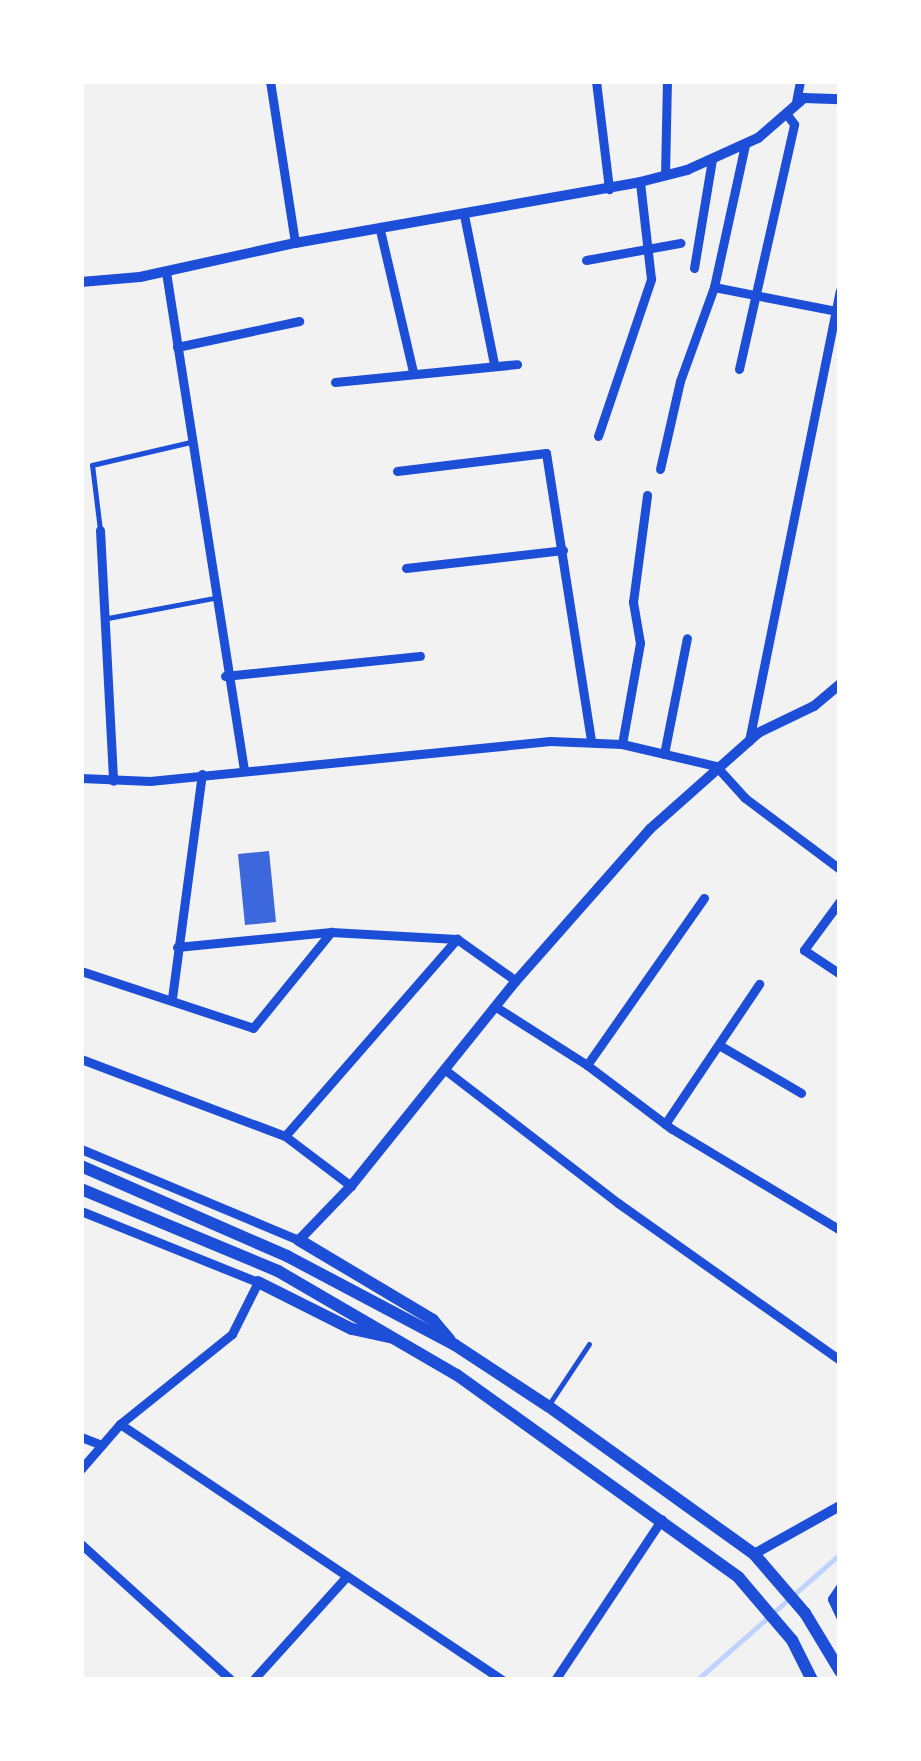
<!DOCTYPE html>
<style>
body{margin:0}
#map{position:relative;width:921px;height:1761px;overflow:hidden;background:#f2f2f2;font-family:Commissioner,sans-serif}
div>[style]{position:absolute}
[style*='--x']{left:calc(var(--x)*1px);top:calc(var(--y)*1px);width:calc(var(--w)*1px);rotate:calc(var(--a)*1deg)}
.stream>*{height:4.5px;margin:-2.25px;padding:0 2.25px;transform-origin:2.25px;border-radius:2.25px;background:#bfd3fe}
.building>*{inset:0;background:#3d67dc}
.service>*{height:4.5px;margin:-2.25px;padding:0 2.25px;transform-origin:2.25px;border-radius:2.25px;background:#1d4ed8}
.minor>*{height:9px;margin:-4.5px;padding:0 4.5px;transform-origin:4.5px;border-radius:4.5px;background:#1d4ed8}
.tertiary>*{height:10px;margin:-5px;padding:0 5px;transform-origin:5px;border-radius:5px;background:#1d4ed8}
.secondary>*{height:12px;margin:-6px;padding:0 6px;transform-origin:6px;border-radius:6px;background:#1d4ed8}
span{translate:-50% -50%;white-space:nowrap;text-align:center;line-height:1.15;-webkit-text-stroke:9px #fff;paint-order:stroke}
.frame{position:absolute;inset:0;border:84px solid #fff;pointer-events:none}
</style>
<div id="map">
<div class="stream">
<i style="--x:697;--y:1680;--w:191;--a:-41.4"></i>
</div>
<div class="building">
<i style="clip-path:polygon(269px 851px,276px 922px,245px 925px,238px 854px)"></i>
</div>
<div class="service">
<i style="--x:100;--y:530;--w:65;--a:-97"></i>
<i style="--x:92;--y:465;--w:102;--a:-13.1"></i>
<i style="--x:108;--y:618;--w:108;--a:-10.7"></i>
<i style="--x:548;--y:1406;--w:74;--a:-56.5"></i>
</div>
<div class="minor">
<i style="--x:270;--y:81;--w:164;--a:81.2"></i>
<i style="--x:596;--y:81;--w:109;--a:83.1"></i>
<i style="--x:796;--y:102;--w:21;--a:-79"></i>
<i style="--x:665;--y:175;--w:94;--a:-88.8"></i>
<i style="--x:464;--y:215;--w:152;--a:78.6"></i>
<i style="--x:380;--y:230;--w:146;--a:76.9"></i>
<i style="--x:586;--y:260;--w:96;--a:-10.3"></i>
<i style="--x:694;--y:268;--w:110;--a:-80.6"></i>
<i style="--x:166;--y:272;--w:504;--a:81.1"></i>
<i style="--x:714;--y:287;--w:124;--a:11.1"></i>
<i style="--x:177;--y:347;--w:125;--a:-12"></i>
<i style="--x:739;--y:369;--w:251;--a:-77.3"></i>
<i style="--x:794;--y:124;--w:10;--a:-127"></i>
<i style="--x:335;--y:382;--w:183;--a:-5.6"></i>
<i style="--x:598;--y:436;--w:166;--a:-71.3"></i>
<i style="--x:651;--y:279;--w:98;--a:-96.5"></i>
<i style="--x:660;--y:469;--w:90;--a:-77.2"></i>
<i style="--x:680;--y:381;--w:100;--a:-70.1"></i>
<i style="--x:714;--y:287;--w:145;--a:-77.7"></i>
<i style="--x:397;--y:471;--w:150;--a:-6.9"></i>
<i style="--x:546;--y:453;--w:292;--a:81.1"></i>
<i style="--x:100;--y:530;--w:251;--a:87"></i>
<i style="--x:406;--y:568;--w:158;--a:-6.5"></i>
<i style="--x:225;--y:676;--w:196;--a:-5.9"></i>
<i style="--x:749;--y:741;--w:459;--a:-78.6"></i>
<i style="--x:622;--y:744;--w:103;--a:-79.9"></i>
<i style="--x:640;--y:643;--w:42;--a:-99.7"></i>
<i style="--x:633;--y:602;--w:108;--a:-82.5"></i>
<i style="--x:664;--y:754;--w:118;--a:-78.8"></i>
<i style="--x:81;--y:778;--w:69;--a:2.5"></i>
<i style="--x:150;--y:781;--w:402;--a:-5.7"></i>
<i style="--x:550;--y:741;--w:72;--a:2.4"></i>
<i style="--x:622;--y:744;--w:97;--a:13.2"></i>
<i style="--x:716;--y:766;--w:43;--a:47.8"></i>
<i style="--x:745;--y:798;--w:119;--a:36.8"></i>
<i style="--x:840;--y:901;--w:61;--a:126.3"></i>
<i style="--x:804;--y:950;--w:43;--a:33.7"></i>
<i style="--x:177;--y:947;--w:155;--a:-5.6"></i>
<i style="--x:331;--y:932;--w:126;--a:3.2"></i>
<i style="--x:457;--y:939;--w:72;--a:35.4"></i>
<i style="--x:81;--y:971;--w:181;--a:18.3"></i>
<i style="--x:253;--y:1028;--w:124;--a:-50.9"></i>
<i style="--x:172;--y:998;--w:226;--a:-82.4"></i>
<i style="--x:496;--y:1007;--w:108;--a:32.5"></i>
<i style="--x:587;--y:1065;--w:106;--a:37"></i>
<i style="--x:672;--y:1129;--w:196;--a:31"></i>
<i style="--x:719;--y:1045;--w:95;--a:30.3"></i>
<i style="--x:81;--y:1059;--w:218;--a:20.7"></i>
<i style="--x:285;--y:1136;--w:262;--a:-48.9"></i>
<i style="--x:587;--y:1065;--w:204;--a:-55"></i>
<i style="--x:444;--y:1069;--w:220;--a:37.6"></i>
<i style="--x:618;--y:1203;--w:272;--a:35.3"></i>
<i style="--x:665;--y:1124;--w:169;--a:-56.1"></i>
<i style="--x:285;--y:1136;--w:83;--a:37.1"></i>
<i style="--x:81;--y:1149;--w:236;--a:22.7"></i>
<i style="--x:81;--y:1211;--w:191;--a:21.9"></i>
<i style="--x:258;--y:1282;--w:58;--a:116.6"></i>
<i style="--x:232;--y:1334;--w:144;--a:141.2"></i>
<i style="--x:120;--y:1424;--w:60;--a:130.9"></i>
<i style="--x:120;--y:1424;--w:461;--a:33.8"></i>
<i style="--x:81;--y:1437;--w:22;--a:21"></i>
<i style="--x:81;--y:1544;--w:202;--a:42.2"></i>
<i style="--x:840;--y:1587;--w:14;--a:124"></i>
<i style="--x:832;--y:1599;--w:19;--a:65"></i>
<i style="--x:253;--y:1680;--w:140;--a:-47.9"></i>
<i style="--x:555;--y:1680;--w:193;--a:-56.4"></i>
</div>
<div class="tertiary">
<i style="--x:81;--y:282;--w:59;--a:-4.8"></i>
<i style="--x:140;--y:277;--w:159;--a:-12.4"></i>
<i style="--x:295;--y:243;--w:350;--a:-10"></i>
<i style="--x:640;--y:182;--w:49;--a:-14.3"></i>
<i style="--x:687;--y:170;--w:78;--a:-24.3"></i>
<i style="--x:758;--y:138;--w:61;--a:-41"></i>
<i style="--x:804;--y:98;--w:36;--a:2"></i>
<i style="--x:299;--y:1240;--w:75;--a:-46.1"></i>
<i style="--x:351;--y:1186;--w:263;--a:-51.2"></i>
<i style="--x:516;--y:981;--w:203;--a:-48.6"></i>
<i style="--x:650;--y:829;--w:144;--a:-41.6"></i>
<i style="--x:758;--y:733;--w:62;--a:-25.7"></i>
<i style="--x:814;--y:706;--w:34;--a:-40"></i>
<i style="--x:754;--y:1554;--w:98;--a:-29.2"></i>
</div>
<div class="secondary">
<i style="--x:81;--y:1166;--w:225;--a:23.6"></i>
<i style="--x:287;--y:1256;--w:190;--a:27.9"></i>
<i style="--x:455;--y:1345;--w:111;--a:33.3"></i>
<i style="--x:548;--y:1406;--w:254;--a:35.7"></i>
<i style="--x:754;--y:1554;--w:78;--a:49.2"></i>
<i style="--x:805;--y:1613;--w:68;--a:58.9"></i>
<i style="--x:81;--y:1189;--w:213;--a:22.6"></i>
<i style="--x:278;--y:1271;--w:207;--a:30.2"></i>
<i style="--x:457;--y:1375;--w:347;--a:35.7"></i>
<i style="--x:739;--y:1578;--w:82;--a:49.5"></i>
<i style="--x:792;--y:1640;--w:45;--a:63.4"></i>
<i style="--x:299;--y:1240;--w:156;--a:30.8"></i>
<i style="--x:433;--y:1320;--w:26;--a:50"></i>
<i style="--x:258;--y:1282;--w:105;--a:26.6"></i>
<i style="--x:352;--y:1329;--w:40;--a:12"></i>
</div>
<div class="frame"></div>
</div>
